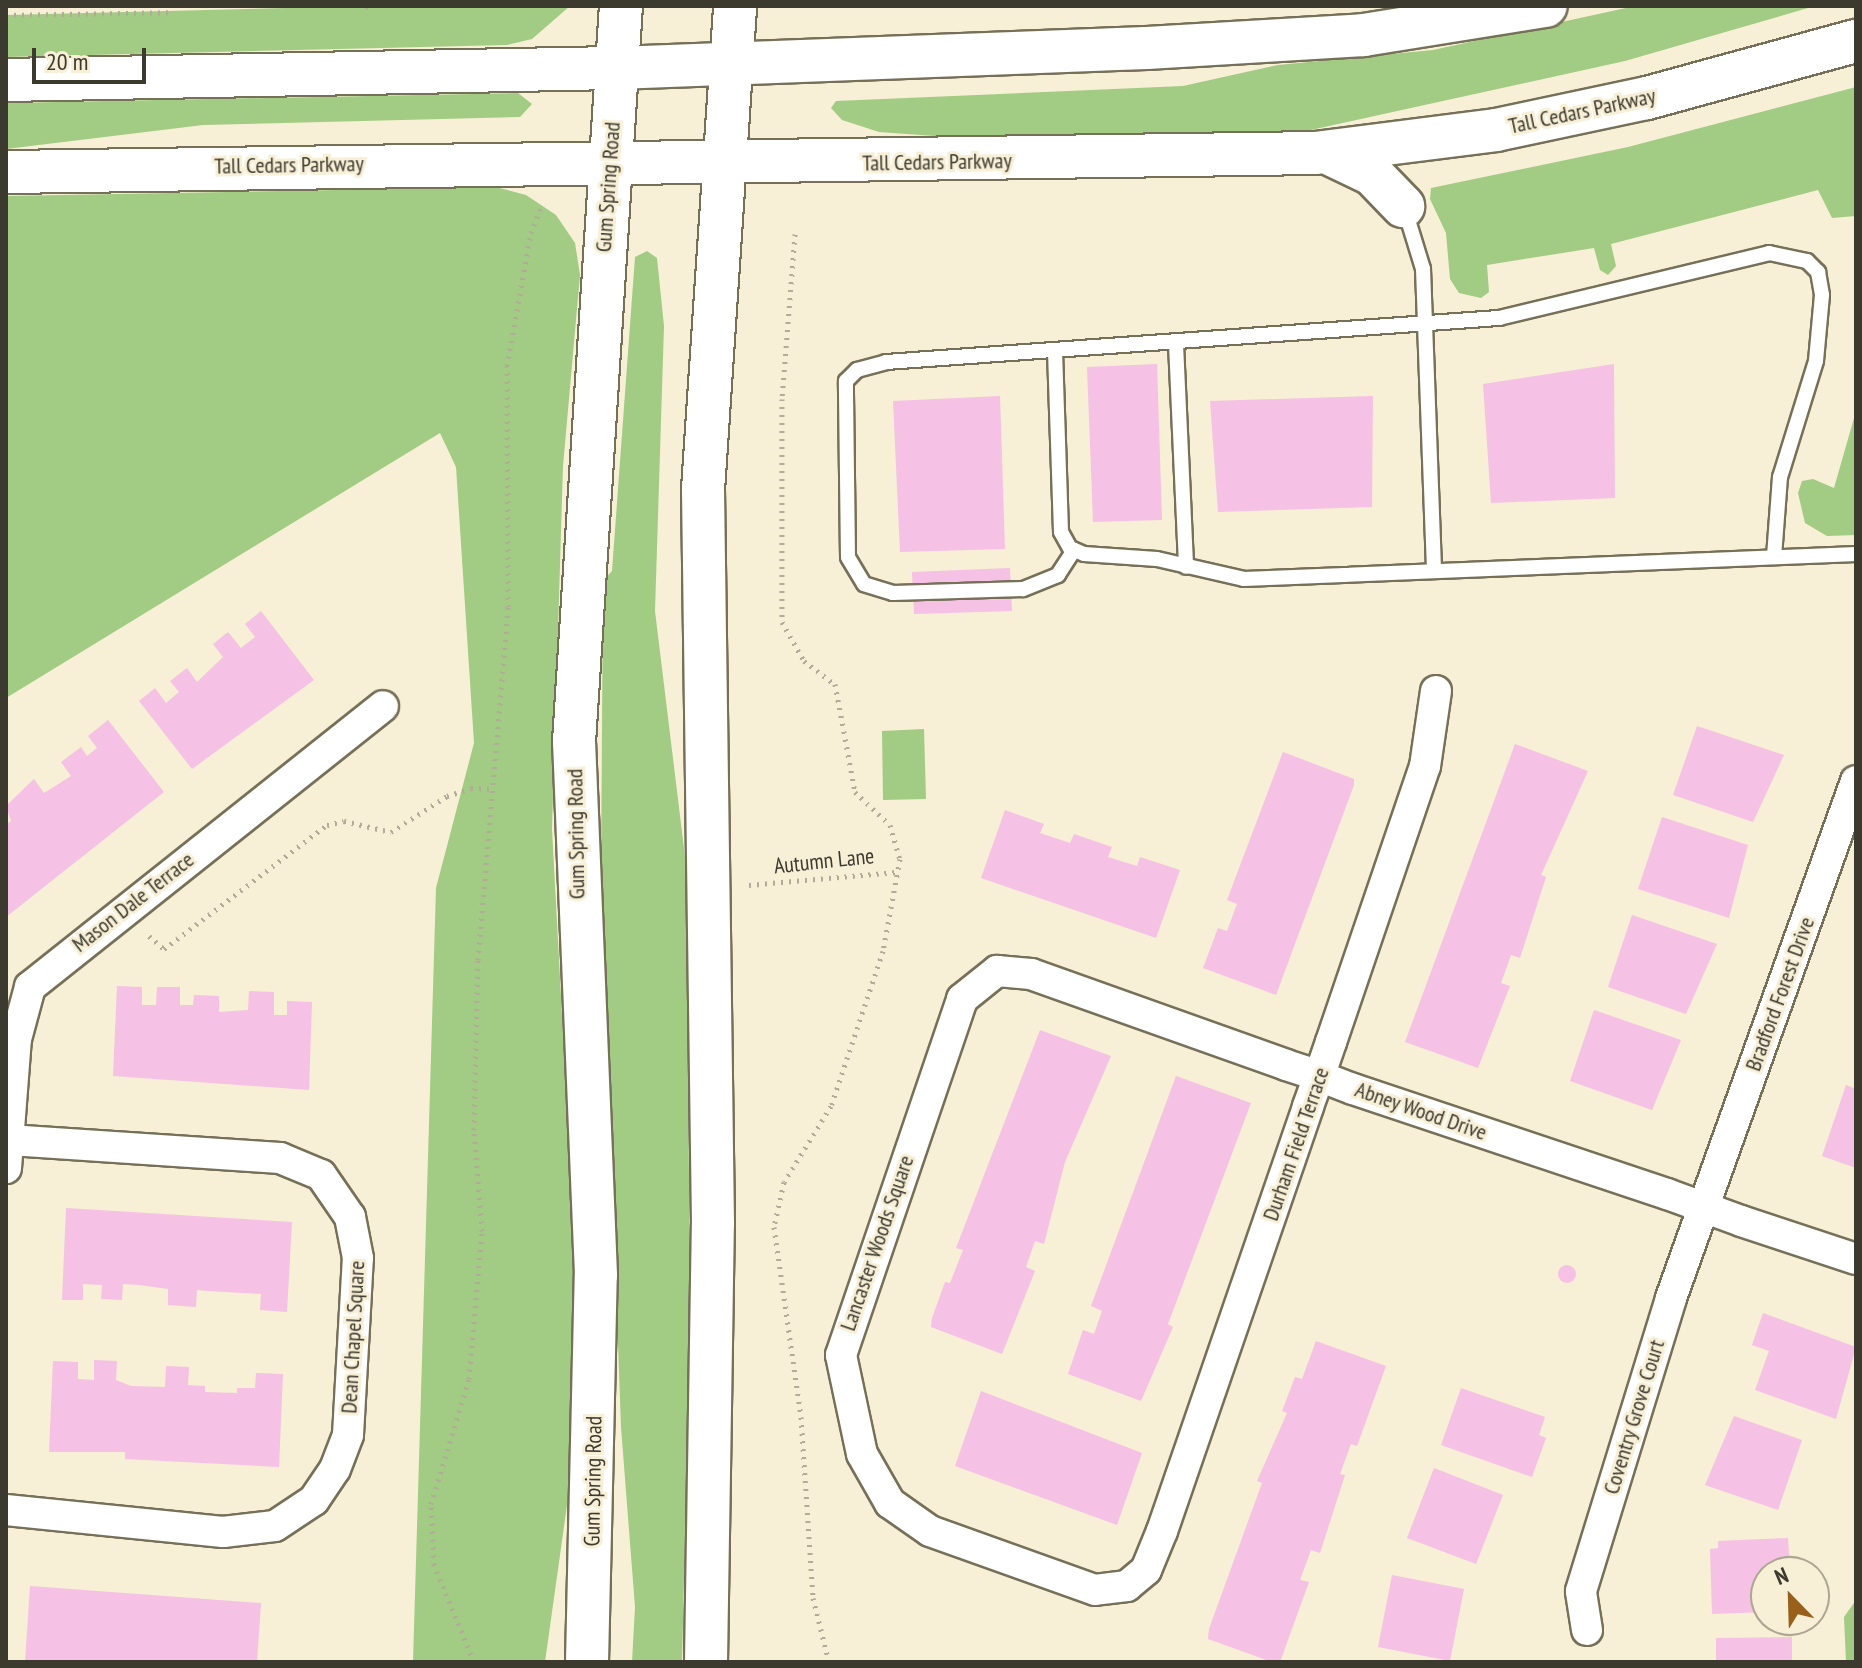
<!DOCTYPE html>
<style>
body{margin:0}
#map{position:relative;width:1862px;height:1668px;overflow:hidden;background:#f7efd6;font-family:"PT Sans Narrow",sans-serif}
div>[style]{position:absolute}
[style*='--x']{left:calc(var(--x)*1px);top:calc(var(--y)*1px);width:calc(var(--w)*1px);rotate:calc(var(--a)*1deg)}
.green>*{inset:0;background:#a2cb83}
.building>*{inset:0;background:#f5c1e4}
.round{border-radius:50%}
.path>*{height:5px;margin-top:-2.5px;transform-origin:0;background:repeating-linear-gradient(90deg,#b1ab98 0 2px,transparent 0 8px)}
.roads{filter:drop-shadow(2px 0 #777059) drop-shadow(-2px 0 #777059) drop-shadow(0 2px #777059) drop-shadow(0 -2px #777059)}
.lane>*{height:14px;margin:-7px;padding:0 7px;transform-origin:7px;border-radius:7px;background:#fff}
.street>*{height:30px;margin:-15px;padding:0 15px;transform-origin:15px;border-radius:15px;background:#fff}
.secondary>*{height:42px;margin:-21px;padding:0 21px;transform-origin:21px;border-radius:21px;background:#fff}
span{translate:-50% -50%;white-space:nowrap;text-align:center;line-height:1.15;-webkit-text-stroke:6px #f7efd6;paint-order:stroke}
.street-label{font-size:22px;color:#3c392f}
.frame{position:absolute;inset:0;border:8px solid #3c392f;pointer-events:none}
.north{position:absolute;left:1750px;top:1556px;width:80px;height:80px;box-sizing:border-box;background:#f7efd6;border:2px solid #aca693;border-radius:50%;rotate:337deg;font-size:22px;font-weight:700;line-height:32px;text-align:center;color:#3c392f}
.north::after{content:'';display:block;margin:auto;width:28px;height:36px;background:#98601b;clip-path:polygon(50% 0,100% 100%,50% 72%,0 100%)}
.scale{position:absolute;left:32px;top:48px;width:114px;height:36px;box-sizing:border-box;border:4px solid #3c392f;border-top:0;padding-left:10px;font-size:24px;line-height:28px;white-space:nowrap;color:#3c392f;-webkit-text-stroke:6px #f7efd6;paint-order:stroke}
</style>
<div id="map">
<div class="green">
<i style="clip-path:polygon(367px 6px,570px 6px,532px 39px,507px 45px,6px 57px,6px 15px)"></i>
<i style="clip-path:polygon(1635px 6px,1815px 6px,1625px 61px,1297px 133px,976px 139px,879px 132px,842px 120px,831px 108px,836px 101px,1183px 86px,1278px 65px,1433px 50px)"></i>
<i style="clip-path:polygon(1856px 87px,1856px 216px,1832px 218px,1818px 190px,1611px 244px,1616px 266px,1608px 275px,1600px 270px,1594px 248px,1487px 265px,1489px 292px,1481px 298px,1459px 293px,1450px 279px,1446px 233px,1430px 199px,1431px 188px,1628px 147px)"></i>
<i style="clip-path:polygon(518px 93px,532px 104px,520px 117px,203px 125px,6px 149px,6px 103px)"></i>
<i style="clip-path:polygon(496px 187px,526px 195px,556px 215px,575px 243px,580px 275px,563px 466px,552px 829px,572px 1201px,576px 1441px,545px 1662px,413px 1662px,436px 888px,474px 743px,456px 467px,440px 433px,6px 698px,6px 196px)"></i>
<i style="clip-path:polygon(647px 251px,657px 258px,664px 326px,655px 611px,687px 873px,690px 1337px,682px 1662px,632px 1662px,635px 1607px,621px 1427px,601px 872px,603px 581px,612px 571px,635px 257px)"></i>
<i style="clip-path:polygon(1856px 411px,1856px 535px,1827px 536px,1805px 523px,1798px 493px,1802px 481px,1813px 479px,1834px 488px)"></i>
<i style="clip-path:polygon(924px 729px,926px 799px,883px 800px,882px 731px)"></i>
<i style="clip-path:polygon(1856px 1600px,1856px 1662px,1846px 1662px,1844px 1617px)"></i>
</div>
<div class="building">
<i style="clip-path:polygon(1157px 364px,1162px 520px,1093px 522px,1087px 367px)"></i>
<i style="clip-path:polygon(1614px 364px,1615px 498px,1491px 503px,1483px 384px)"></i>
<i style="clip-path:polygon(1000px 396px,1005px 549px,900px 552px,893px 401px)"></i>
<i style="clip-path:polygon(1373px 396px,1372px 507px,1218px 512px,1210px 401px)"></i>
<i style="clip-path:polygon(1010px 568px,1012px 611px,914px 614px,912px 572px)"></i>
<i style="clip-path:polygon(261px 611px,314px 680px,192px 769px,139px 701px,155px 688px,166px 703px,179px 692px,170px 681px,187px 668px,197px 682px,223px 657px,213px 644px,228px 632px,241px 648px,255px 637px,245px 624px)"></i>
<i style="clip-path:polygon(108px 720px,164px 792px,6px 917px,6px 825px,11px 821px,6px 806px,34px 779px,44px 793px,71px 776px,61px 762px,81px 747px,87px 756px,97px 748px,88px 736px)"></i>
<i style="clip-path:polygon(1697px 726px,1784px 755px,1753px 822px,1673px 795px)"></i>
<i style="clip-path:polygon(1515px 744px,1588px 771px,1541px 875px,1546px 877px,1520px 958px,1511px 955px,1501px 983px,1510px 986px,1478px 1068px,1405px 1042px)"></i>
<i style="clip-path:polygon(1283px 752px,1354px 779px,1354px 785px,1276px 995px,1203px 968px,1218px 928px,1227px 931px,1237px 904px,1227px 900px)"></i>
<i style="clip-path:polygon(1005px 810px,1044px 824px,1040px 833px,1070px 843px,1074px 834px,1112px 847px,1108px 857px,1137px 866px,1140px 857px,1180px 870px,1156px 938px,981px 878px)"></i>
<i style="clip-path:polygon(1662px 817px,1748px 845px,1729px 918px,1638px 889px)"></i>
<i style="clip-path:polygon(1632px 915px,1717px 944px,1686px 1014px,1608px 987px)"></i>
<i style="clip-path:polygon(117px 986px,142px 987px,142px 1005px,156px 1005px,157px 987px,180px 987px,180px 1005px,193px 1005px,194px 995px,219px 996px,219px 1012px,248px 1010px,249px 991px,274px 992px,274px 1015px,287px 1015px,287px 1001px,312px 1002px,309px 1090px,113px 1076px)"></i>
<i style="clip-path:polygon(1594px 1010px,1681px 1040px,1652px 1110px,1570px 1081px)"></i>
<i style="clip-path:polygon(1040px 1030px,1111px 1056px,1065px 1162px,1044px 1244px,1035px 1241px,1026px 1267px,1035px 1271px,1002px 1354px,931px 1327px,932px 1318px,945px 1282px,950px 1283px,963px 1250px,956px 1248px)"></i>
<i style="clip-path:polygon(1176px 1076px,1251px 1103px,1168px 1324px,1173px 1327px,1141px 1401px,1068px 1374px,1083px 1330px,1094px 1334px,1102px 1311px,1091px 1306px)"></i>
<i style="clip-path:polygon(1846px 1085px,1856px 1089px,1856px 1168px,1822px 1156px)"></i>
<i style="clip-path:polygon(66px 1208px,292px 1222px,287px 1312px,260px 1310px,261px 1294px,208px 1291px,197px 1290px,196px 1307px,168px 1305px,168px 1289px,139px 1285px,123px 1284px,122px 1300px,101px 1299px,102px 1285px,83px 1284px,83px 1300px,62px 1300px)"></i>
<i class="round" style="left:1558px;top:1265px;width:18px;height:18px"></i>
<i style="clip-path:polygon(1763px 1313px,1856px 1347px,1836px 1419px,1755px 1390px,1769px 1351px,1752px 1345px)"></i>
<i style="clip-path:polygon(1316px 1341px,1386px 1366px,1357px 1446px,1351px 1444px,1340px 1474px,1345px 1475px,1320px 1553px,1311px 1550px,1300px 1580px,1309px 1582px,1280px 1662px,1272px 1662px,1208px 1639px,1209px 1629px,1262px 1483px,1257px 1481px,1287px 1413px,1282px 1411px,1295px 1377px,1302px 1379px)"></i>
<i style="clip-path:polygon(94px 1360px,117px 1361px,116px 1380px,131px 1386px,165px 1387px,166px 1366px,189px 1367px,188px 1385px,205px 1386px,205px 1392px,237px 1393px,237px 1388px,255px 1388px,256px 1373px,283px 1374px,279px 1467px,125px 1459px,125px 1452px,49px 1452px,53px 1361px,78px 1362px,78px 1379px,94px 1380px)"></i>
<i style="clip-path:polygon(1461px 1388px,1545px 1417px,1539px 1435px,1546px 1438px,1532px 1477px,1441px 1445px)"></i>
<i style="clip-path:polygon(981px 1391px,1142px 1453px,1117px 1525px,955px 1466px)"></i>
<i style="clip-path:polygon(1734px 1416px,1802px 1440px,1778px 1510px,1705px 1485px)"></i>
<i style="clip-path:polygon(1434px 1468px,1503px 1495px,1476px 1564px,1407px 1538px)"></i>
<i style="clip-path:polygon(1788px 1538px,1790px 1572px,1766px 1572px,1766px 1612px,1712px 1614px,1710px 1549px,1718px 1548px,1718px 1541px)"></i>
<i style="clip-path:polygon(1392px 1575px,1464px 1589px,1450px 1661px,1378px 1647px)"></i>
<i style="clip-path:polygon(30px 1586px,261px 1603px,257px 1662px,25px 1662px)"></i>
<i style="clip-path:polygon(1792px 1637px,1792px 1662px,1716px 1662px,1716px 1638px)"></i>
</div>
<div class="path">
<i style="--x:365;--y:8;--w:3;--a:-45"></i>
<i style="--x:6;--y:15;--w:164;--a:-1"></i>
<i style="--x:795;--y:234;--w:166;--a:94.5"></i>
<i style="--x:782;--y:399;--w:223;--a:90"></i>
<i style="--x:782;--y:622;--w:45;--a:60.6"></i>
<i style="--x:804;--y:661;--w:39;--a:37"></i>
<i style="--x:835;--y:684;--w:110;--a:79.5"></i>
<i style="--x:855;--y:792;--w:48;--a:43.3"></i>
<i style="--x:890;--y:825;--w:35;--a:74"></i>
<i style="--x:900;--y:859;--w:94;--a:100.5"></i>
<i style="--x:883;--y:951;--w:163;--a:108.5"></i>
<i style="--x:831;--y:1106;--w:89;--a:121.7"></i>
<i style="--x:784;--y:1182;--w:46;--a:102.5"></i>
<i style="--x:774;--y:1227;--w:192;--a:81.9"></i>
<i style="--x:801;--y:1417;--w:181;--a:86.2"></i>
<i style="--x:813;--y:1598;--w:66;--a:76"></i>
<i style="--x:749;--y:885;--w:151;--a:-5"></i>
<i style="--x:149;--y:936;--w:20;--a:41"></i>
<i style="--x:164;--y:949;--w:205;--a:-37.3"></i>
<i style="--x:327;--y:825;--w:17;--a:-13"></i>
<i style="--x:344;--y:821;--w:48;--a:13.2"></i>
<i style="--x:391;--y:832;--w:67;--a:-32.7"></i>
<i style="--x:447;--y:796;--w:25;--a:-18"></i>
<i style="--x:471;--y:788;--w:24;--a:2"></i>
<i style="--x:474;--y:1662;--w:105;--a:-112.4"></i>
<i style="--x:434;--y:1565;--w:61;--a:-92.8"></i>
<i style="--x:431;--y:1504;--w:131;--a:-73.1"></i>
<i style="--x:469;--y:1379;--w:149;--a:-85"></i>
<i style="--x:482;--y:1231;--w:101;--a:-94.5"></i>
<i style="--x:474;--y:1130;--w:170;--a:-88.7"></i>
<i style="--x:478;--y:960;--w:354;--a:-85.1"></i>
<i style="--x:508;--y:607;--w:241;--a:-90.2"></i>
<i style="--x:507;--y:366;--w:135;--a:-79.8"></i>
<i style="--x:531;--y:233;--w:30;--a:-69"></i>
</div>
<div class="roads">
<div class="lane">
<i style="--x:1405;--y:210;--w:62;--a:73"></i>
<i style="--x:1423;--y:269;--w:301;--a:87.9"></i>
<i style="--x:1176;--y:344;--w:223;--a:87.4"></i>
<i style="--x:1055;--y:351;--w:181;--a:88.1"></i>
<i style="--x:1061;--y:532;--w:18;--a:61"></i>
<i style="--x:1070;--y:548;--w:15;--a:23"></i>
<i style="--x:1084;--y:554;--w:73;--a:3.9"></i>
<i style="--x:1157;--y:559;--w:89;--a:12.9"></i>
<i style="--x:1244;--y:579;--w:613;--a:-2.34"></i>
<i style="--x:1074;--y:550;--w:30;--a:123"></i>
<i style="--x:1058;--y:575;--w:38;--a:158"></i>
<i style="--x:1023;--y:589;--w:130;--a:178.2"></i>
<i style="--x:893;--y:593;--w:30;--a:-163"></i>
<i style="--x:864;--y:584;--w:31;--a:-121"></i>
<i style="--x:848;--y:557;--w:176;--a:-90.7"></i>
<i style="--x:846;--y:381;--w:16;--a:-45"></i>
<i style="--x:857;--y:370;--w:30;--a:-15"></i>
<i style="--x:886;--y:362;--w:615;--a:-4.11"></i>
<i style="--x:1499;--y:318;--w:278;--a:-13.5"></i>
<i style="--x:1769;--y:253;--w:39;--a:12"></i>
<i style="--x:1807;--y:261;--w:16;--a:45"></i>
<i style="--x:1818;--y:272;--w:23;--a:80"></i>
<i style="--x:1822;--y:295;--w:66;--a:95.2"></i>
<i style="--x:1816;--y:361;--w:121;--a:107.2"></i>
<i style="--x:1780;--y:477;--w:79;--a:94.3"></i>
</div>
<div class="street">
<i style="--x:1436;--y:691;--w:76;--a:98.3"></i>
<i style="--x:1425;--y:766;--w:292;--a:108.8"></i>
<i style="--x:1331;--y:1042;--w:36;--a:109"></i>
<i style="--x:1319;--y:1076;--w:33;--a:110"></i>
<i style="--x:1308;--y:1107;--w:448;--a:109"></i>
<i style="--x:1162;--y:1531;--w:42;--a:112.3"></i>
<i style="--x:1146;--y:1570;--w:25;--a:140"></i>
<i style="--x:1127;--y:1586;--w:32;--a:173"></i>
<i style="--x:1095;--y:1590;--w:175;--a:-160.3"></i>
<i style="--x:930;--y:1531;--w:49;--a:-145"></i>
<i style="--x:890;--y:1503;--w:56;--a:-119.7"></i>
<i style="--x:862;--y:1454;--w:101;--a:-102"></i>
<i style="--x:841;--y:1355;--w:376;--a:-71.2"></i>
<i style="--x:962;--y:999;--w:45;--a:-38.7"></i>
<i style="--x:997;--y:971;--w:34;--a:5"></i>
<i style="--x:1031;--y:974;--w:271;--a:19.6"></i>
<i style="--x:1286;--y:1065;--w:35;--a:18"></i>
<i style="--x:1319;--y:1076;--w:36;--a:21"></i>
<i style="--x:1353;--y:1089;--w:331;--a:18.5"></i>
<i style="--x:1667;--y:1194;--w:79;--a:20"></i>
<i style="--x:1741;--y:1221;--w:121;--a:18.3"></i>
<i style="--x:6;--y:1168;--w:129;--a:-85.6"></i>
<i style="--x:16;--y:1039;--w:54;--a:-74.9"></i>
<i style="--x:30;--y:987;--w:451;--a:-38.5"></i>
<i style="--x:6;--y:1510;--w:218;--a:5.8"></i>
<i style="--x:223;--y:1532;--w:52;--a:-6.6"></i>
<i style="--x:275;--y:1526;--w:47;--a:-33.7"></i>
<i style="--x:314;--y:1500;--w:37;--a:-56"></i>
<i style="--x:335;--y:1469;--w:36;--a:-69"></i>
<i style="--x:348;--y:1435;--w:177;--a:-86.8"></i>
<i style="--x:358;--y:1258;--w:42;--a:-101"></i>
<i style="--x:350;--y:1217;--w:51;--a:-124.6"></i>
<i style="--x:321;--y:1175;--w:44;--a:-157.5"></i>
<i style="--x:280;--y:1158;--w:273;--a:-176.2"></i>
<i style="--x:1587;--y:1630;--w:39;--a:-99"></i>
<i style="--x:1581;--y:1591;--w:307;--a:-72.9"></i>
<i style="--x:1671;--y:1298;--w:549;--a:-70.31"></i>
</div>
<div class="secondary">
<i style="--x:6;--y:80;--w:610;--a:-1.13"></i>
<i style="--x:616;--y:68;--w:531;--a:-2.16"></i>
<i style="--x:1147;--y:48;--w:217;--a:-3.4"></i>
<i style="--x:1364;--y:35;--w:184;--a:-9.1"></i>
<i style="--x:1326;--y:152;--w:51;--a:25.6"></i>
<i style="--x:1372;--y:174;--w:45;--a:45.9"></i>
<i style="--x:6;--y:172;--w:1309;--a:-0.83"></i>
<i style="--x:1315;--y:153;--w:182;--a:-7.2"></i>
<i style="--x:1496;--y:130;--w:154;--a:-12"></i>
<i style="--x:1647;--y:98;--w:217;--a:-15.3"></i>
<i style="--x:587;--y:1662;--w:387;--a:-88.7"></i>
<i style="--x:596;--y:1275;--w:533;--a:-92.36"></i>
<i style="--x:574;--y:742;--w:737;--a:-86.35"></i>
<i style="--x:706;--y:1662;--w:438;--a:-89.1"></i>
<i style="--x:713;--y:1224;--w:734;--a:-90.78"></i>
<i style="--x:703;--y:490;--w:485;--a:-86.2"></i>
</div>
</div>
<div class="street-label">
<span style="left:1582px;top:111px;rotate:-12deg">Tall Cedars Parkway</span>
<span style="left:937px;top:162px;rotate:-1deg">Tall Cedars Parkway</span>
<span style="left:289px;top:165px;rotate:-1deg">Tall Cedars Parkway</span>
<span style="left:608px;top:187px;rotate:-86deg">Gum Spring Road</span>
<span style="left:576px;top:834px;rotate:-91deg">Gum Spring Road</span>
<span style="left:824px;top:861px;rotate:-6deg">Autumn Lane</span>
<span style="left:133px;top:902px;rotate:-38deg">Mason Dale Terrace</span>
<span style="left:1780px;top:994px;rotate:-70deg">Bradford Forest Drive</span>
<span style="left:1421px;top:1111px;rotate:19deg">Abney Wood Drive</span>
<span style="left:1296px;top:1144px;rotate:-71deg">Durham Field Terrace</span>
<span style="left:877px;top:1243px;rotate:-71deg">Lancaster Woods Square</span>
<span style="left:353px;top:1337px;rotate:-87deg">Dean Chapel Square</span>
<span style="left:1634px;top:1417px;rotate:-73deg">Coventry Grove Court</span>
<span style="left:593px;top:1481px;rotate:-89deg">Gum Spring Road</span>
</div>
<div class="frame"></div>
<div class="north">N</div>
<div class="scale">20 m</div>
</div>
